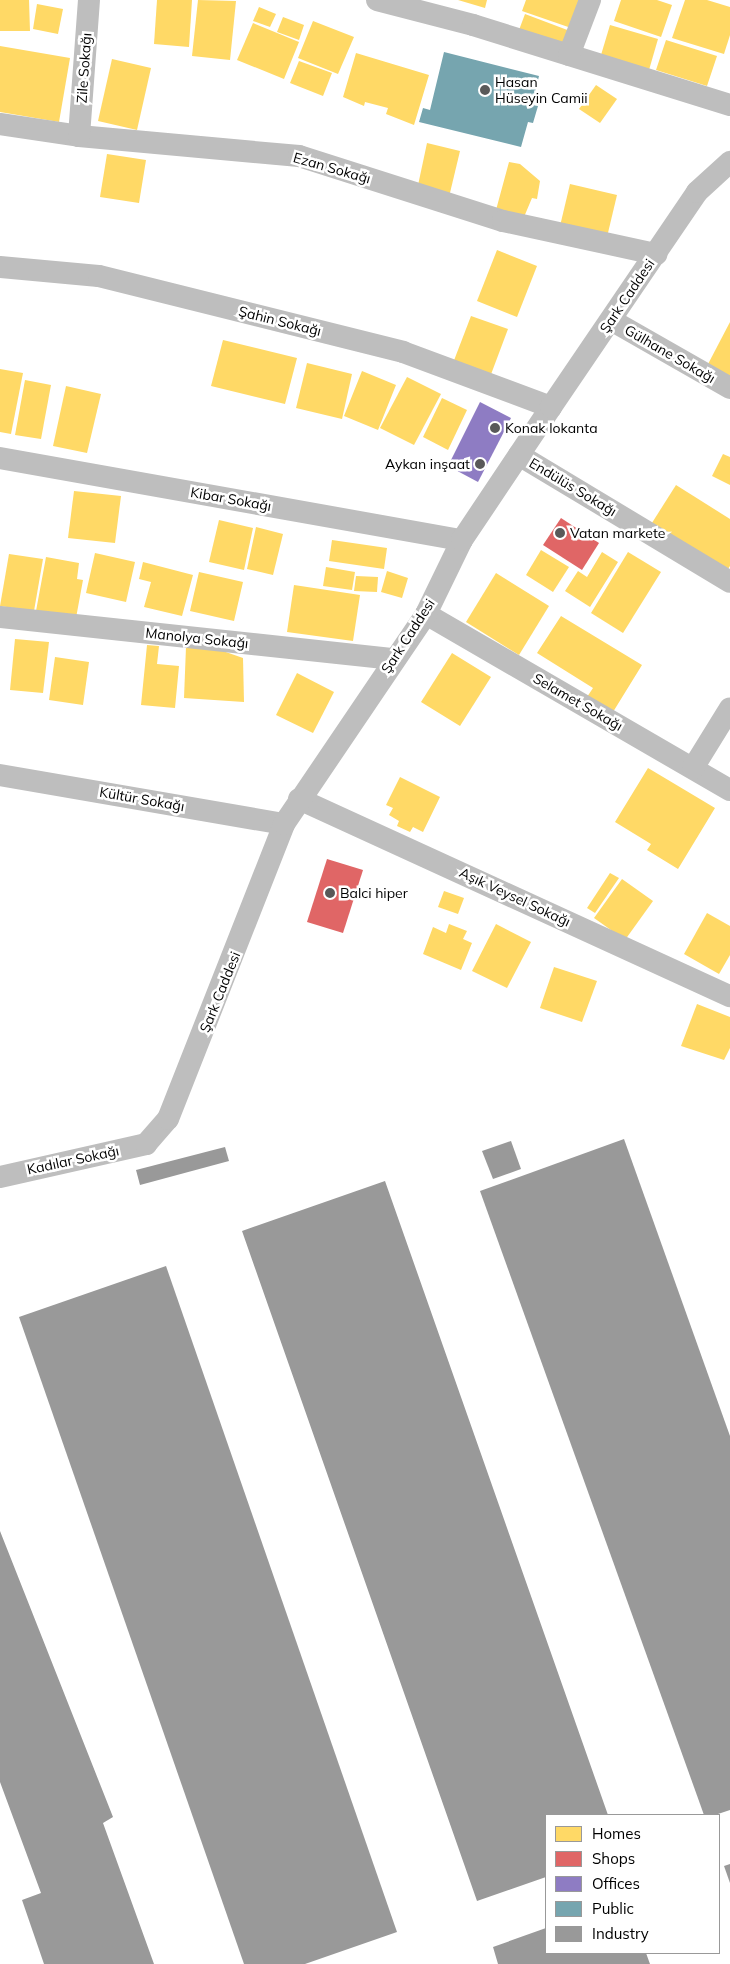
<!DOCTYPE html>
<meta charset="utf-8">
<style>
body{margin:0}
#map{position:relative;width:730px;height:1964px;overflow:hidden;background:#fff;font-family:Mulish,sans-serif}
div>[style]{position:absolute}
[style*='--x']{left:calc(var(--x)*1px);top:calc(var(--y)*1px);width:calc(var(--w)*1px);rotate:calc(var(--a)*1deg)}
.homes>*{inset:0;background:#ffd966}
.shops>*{inset:0;background:#e06666}
.offices>*{inset:0;background:#8e7cc3}
.public>*{inset:0;background:#76a5af}
.industry>*{inset:0;background:#999}
.street>*{height:22px;margin:-11px;padding:0 11px;transform-origin:11px;border-radius:11px;background:#bebebe}
.dots>*{width:14px;height:14px;translate:-50% -50%;box-sizing:border-box;border:2px solid #fff;border-radius:50%}
span{translate:-50% -50%;white-space:nowrap;text-align:center;line-height:1.15;-webkit-text-stroke:5px #fff;paint-order:stroke}
.street-label{font-size:14px;color:#000}
.poi-label{font-size:14px;color:#000}
.left{translate:0 -50%;text-align:left}
.right{translate:-100% -50%;text-align:right}
.legend{position:absolute;left:545px;top:1814px;width:175px;height:140px;box-sizing:border-box;background:#fff;border:1px solid #999;margin:0;padding:6px 9px;list-style:none;font-size:15px;color:#000}
.legend li{display:flex;align-items:center;gap:10px;height:25px}
.legend b{width:25px;border:1px solid #999}
</style>
<div id="map">
<div class="homes">
<i style="clip-path:polygon(0 0,29px 0,30px 31px,0 31px)"></i>
<i style="clip-path:polygon(157px 0,192px 0,189px 47px,154px 44px)"></i>
<i style="clip-path:polygon(198px 0,236px 1px,230px 60px,192px 56px)"></i>
<i style="clip-path:polygon(458px 0,487px 0,485px 8px)"></i>
<i style="clip-path:polygon(526px 0,578px 0,584px 2px,574px 29px,522px 11px)"></i>
<i style="clip-path:polygon(621px 0,657px 0,672px 5px,661px 37px,614px 21px)"></i>
<i style="clip-path:polygon(685px 0,707px 0,730px 7px,730px 35px,724px 54px,672px 38px)"></i>
<i style="clip-path:polygon(37px 4px,63px 9px,58px 34px,33px 29px)"></i>
<i style="clip-path:polygon(259px 7px,276px 14px,270px 27px,253px 21px)"></i>
<i style="clip-path:polygon(525px 14px,570px 31px,565px 46px,519px 30px)"></i>
<i style="clip-path:polygon(283px 17px,304px 25px,299px 40px,277px 32px)"></i>
<i style="clip-path:polygon(313px 21px,354px 37px,338px 74px,298px 58px)"></i>
<i style="clip-path:polygon(253px 23px,299px 42px,284px 79px,237px 60px)"></i>
<i style="clip-path:polygon(610px 25px,658px 39px,649px 70px,601px 55px)"></i>
<i style="clip-path:polygon(666px 40px,717px 56px,707px 86px,656px 70px)"></i>
<i style="clip-path:polygon(0 46px,70px 58px,59px 122px,0 112px)"></i>
<i style="clip-path:polygon(356px 53px,429px 75px,414px 125px,386px 114px,388px 108px,365px 102px,364px 106px,343px 97px)"></i>
<i style="clip-path:polygon(112px 59px,151px 68px,137px 130px,98px 121px)"></i>
<i style="clip-path:polygon(299px 61px,332px 73px,323px 96px,290px 83px)"></i>
<i style="clip-path:polygon(596px 85px,617px 99px,600px 123px,579px 109px)"></i>
<i style="clip-path:polygon(427px 143px,460px 151px,449px 197px,417px 190px)"></i>
<i style="clip-path:polygon(107px 154px,146px 160px,139px 203px,100px 197px)"></i>
<i style="clip-path:polygon(509px 162px,520px 164px,540px 181px,537px 199px,532px 198px,524px 217px,496px 210px)"></i>
<i style="clip-path:polygon(570px 184px,617px 195px,607px 237px,560px 226px)"></i>
<i style="clip-path:polygon(497px 250px,537px 266px,517px 317px,477px 301px)"></i>
<i style="clip-path:polygon(471px 316px,508px 329px,490px 377px,453px 363px)"></i>
<i style="clip-path:polygon(730px 322px,730px 378px,707px 366px)"></i>
<i style="clip-path:polygon(223px 340px,297px 358px,285px 404px,211px 386px)"></i>
<i style="clip-path:polygon(307px 363px,352px 374px,342px 419px,296px 408px)"></i>
<i style="clip-path:polygon(0 369px,23px 373px,11px 434px,0 432px)"></i>
<i style="clip-path:polygon(362px 371px,396px 385px,378px 430px,344px 416px)"></i>
<i style="clip-path:polygon(407px 377px,441px 394px,414px 445px,380px 428px)"></i>
<i style="clip-path:polygon(25px 380px,51px 385px,41px 439px,15px 435px)"></i>
<i style="clip-path:polygon(66px 386px,101px 394px,87px 453px,53px 446px)"></i>
<i style="clip-path:polygon(442px 398px,467px 410px,448px 450px,423px 437px)"></i>
<i style="clip-path:polygon(723px 454px,730px 457px,730px 485px,712px 476px)"></i>
<i style="clip-path:polygon(676px 485px,730px 519px,730px 566px,726px 572px,650px 526px)"></i>
<i style="clip-path:polygon(74px 491px,121px 496px,115px 543px,68px 538px)"></i>
<i style="clip-path:polygon(219px 520px,253px 528px,244px 570px,209px 562px)"></i>
<i style="clip-path:polygon(256px 527px,283px 534px,273px 575px,247px 569px)"></i>
<i style="clip-path:polygon(332px 540px,387px 548px,384px 569px,329px 561px)"></i>
<i style="clip-path:polygon(541px 550px,569px 567px,553px 592px,526px 575px)"></i>
<i style="clip-path:polygon(602px 552px,618px 562px,590px 607px,565px 591px,578px 571px,587px 577px)"></i>
<i style="clip-path:polygon(628px 552px,661px 572px,623px 633px,591px 613px)"></i>
<i style="clip-path:polygon(95px 553px,135px 562px,126px 602px,86px 593px)"></i>
<i style="clip-path:polygon(9px 554px,43px 559px,34px 611px,0 606px)"></i>
<i style="clip-path:polygon(46px 557px,79px 563px,77px 579px,83px 580px,76px 618px,36px 611px)"></i>
<i style="clip-path:polygon(143px 562px,193px 575px,182px 616px,144px 607px,151px 582px,139px 579px)"></i>
<i style="clip-path:polygon(326px 567px,355px 572px,352px 590px,323px 586px)"></i>
<i style="clip-path:polygon(387px 571px,408px 578px,402px 598px,381px 592px)"></i>
<i style="clip-path:polygon(199px 572px,243px 582px,234px 621px,190px 611px)"></i>
<i style="clip-path:polygon(496px 573px,549px 606px,519px 655px,466px 622px)"></i>
<i style="clip-path:polygon(356px 576px,378px 577px,377px 592px,354px 591px)"></i>
<i style="clip-path:polygon(294px 585px,360px 595px,353px 641px,287px 632px)"></i>
<i style="clip-path:polygon(561px 616px,642px 665px,613px 712px,587px 697px,593px 688px,537px 653px)"></i>
<i style="clip-path:polygon(15px 639px,49px 642px,43px 693px,10px 690px)"></i>
<i style="clip-path:polygon(147px 645px,159px 646px,157px 664px,179px 666px,175px 708px,141px 705px)"></i>
<i style="clip-path:polygon(186px 647px,220px 650px,243px 658px,244px 702px,184px 698px)"></i>
<i style="clip-path:polygon(452px 653px,491px 677px,460px 726px,421px 702px)"></i>
<i style="clip-path:polygon(55px 657px,89px 662px,83px 705px,49px 700px)"></i>
<i style="clip-path:polygon(297px 673px,334px 692px,313px 733px,276px 715px)"></i>
<i style="clip-path:polygon(648px 768px,715px 808px,678px 869px,647px 850px,651px 844px,615px 822px)"></i>
<i style="clip-path:polygon(400px 777px,440px 797px,423px 832px,413px 827px,410px 832px,397px 826px,399px 821px,389px 815px,393px 808px,386px 805px)"></i>
<i style="clip-path:polygon(610px 873px,619px 878px,595px 913px,587px 908px)"></i>
<i style="clip-path:polygon(622px 879px,653px 901px,625px 940px,594px 918px)"></i>
<i style="clip-path:polygon(444px 891px,464px 898px,458px 914px,438px 907px)"></i>
<i style="clip-path:polygon(707px 913px,730px 926px,730px 955px,719px 974px,684px 954px)"></i>
<i style="clip-path:polygon(449px 924px,467px 931px,463px 939px,472px 943px,461px 970px,423px 954px,433px 927px,446px 933px)"></i>
<i style="clip-path:polygon(496px 924px,531px 942px,507px 988px,472px 971px)"></i>
<i style="clip-path:polygon(554px 967px,597px 981px,582px 1022px,540px 1008px)"></i>
<i style="clip-path:polygon(697px 1004px,730px 1017px,730px 1048px,724px 1060px,681px 1046px)"></i>
</div>
<div class="shops">
<i style="clip-path:polygon(561px 518px,599px 543px,582px 570px,543px 545px)"></i>
<i style="clip-path:polygon(327px 859px,363px 870px,343px 933px,307px 922px)"></i>
</div>
<div class="offices">
<i style="clip-path:polygon(480px 402px,511px 418px,478px 482px,448px 466px)"></i>
</div>
<div class="public">
<i style="clip-path:polygon(444px 52px,539px 76px,532px 104px,538px 106px,533px 123px,528px 122px,521px 147px,419px 122px,423px 108px,430px 110px)"></i>
</div>
<div class="industry">
<i style="clip-path:polygon(624px 1139px,730px 1436px,730px 1810px,715px 1815px,704px 1815px,480px 1191px)"></i>
<i style="clip-path:polygon(511px 1141px,521px 1169px,493px 1179px,482px 1151px)"></i>
<i style="clip-path:polygon(225px 1147px,229px 1161px,140px 1185px,136px 1170px)"></i>
<i style="clip-path:polygon(385px 1181px,608px 1815px,546px 1815px,546px 1877px,477px 1901px,242px 1231px)"></i>
<i style="clip-path:polygon(166px 1266px,397px 1932px,305px 1964px,244px 1964px,19px 1317px)"></i>
<i style="clip-path:polygon(0 1531px,113px 1817px,103px 1823px,154px 1964px,44px 1964px,22px 1900px,41px 1893px,0 1782px)"></i>
<i style="clip-path:polygon(730px 1864px,730px 1883px,724px 1866px)"></i>
<i style="clip-path:polygon(546px 1928px,546px 1953px,646px 1953px,650px 1964px,498px 1964px,493px 1947px)"></i>
</div>
<div class="street">
<i style="--x:377;--y:0;--w:99;--a:14.6"></i>
<i style="--x:473;--y:25;--w:269;--a:17.3"></i>
<i style="--x:569;--y:55;--w:59;--a:-69.1"></i>
<i style="--x:0;--y:124;--w:80;--a:8.6"></i>
<i style="--x:79;--y:136;--w:221;--a:5.2"></i>
<i style="--x:299;--y:156;--w:214;--a:17.7"></i>
<i style="--x:503;--y:221;--w:157;--a:12.2"></i>
<i style="--x:79;--y:136;--w:136;--a:-85.8"></i>
<i style="--x:0;--y:267;--w:99;--a:5.2"></i>
<i style="--x:99;--y:276;--w:313;--a:14"></i>
<i style="--x:403;--y:352;--w:158;--a:20.4"></i>
<i style="--x:611;--y:320;--w:137;--a:29.7"></i>
<i style="--x:519;--y:455;--w:246;--a:31"></i>
<i style="--x:0;--y:458;--w:469;--a:10.1"></i>
<i style="--x:426;--y:614;--w:351;--a:30.1"></i>
<i style="--x:0;--y:617;--w:396;--a:6.1"></i>
<i style="--x:693;--y:768;--w:70;--a:-58.3"></i>
<i style="--x:0;--y:775;--w:288;--a:9.8"></i>
<i style="--x:299;--y:799;--w:474;--a:24.6"></i>
<i style="--x:0;--y:1177;--w:150;--a:-12.7"></i>
<i style="--x:146;--y:1144;--w:33;--a:-49"></i>
<i style="--x:168;--y:1119;--w:317;--a:-68.5"></i>
<i style="--x:284;--y:824;--w:254;--a:-55.9"></i>
<i style="--x:426;--y:614;--w:82;--a:-64.1"></i>
<i style="--x:462;--y:540;--w:160;--a:-56.2"></i>
<i style="--x:551;--y:407;--w:260;--a:-55.8"></i>
<i style="--x:697;--y:192;--w:45;--a:-42.3"></i>
</div>
<div class="dots">
<i style="left:485px;top:90px;background:#595959"></i>
<i style="left:495px;top:428px;background:#595959"></i>
<i style="left:480px;top:464px;background:#595959"></i>
<i style="left:560px;top:533px;background:#595959"></i>
<i style="left:330px;top:893px;background:#595959"></i>
</div>
<div class="street-label">
<span style="left:84px;top:68px;rotate:-86deg">Zile Sokağı</span>
<span style="left:332px;top:168px;rotate:16deg">Ezan Sokağı</span>
<span style="left:627px;top:296px;rotate:-56deg">Şark Caddesi</span>
<span style="left:280px;top:321px;rotate:14deg">Şahin Sokağı</span>
<span style="left:670px;top:354px;rotate:30deg">Gülhane Sokağı</span>
<span style="left:573px;top:487px;rotate:31deg">Endülüs Sokağı</span>
<span style="left:231px;top:499px;rotate:10deg">Kibar Sokağı</span>
<span style="left:408px;top:636px;rotate:-57deg">Şark Caddesi</span>
<span style="left:197px;top:638px;rotate:6deg">Manolya Sokağı</span>
<span style="left:578px;top:702px;rotate:30deg">Selamet Sokağı</span>
<span style="left:142px;top:799px;rotate:10deg">Kültür Sokağı</span>
<span style="left:515px;top:897px;rotate:25deg">Aşık Veysel Sokağı</span>
<span style="left:220px;top:992px;rotate:-68deg">Şark Caddesi</span>
<span style="left:73px;top:1160px;rotate:-12deg">Kadılar Sokağı</span>
</div>
<div class="poi-label">
<span class="left" style="left:495px;top:90px">Hasan<br>Hüseyin Camii</span>
<span class="left" style="left:505px;top:428px">Konak lokanta</span>
<span class="right" style="left:470px;top:464px">Aykan inşaat</span>
<span class="left" style="left:570px;top:533px">Vatan markete</span>
<span class="left" style="left:340px;top:893px">Balci hiper</span>
</div>
<ul class="legend">
<li><b style="height:14px;background:#ffd966"></b>Homes</li>
<li><b style="height:14px;background:#e06666"></b>Shops</li>
<li><b style="height:14px;background:#8e7cc3"></b>Offices</li>
<li><b style="height:14px;background:#76a5af"></b>Public</li>
<li><b style="height:14px;background:#999"></b>Industry</li>
</ul>
</div>
